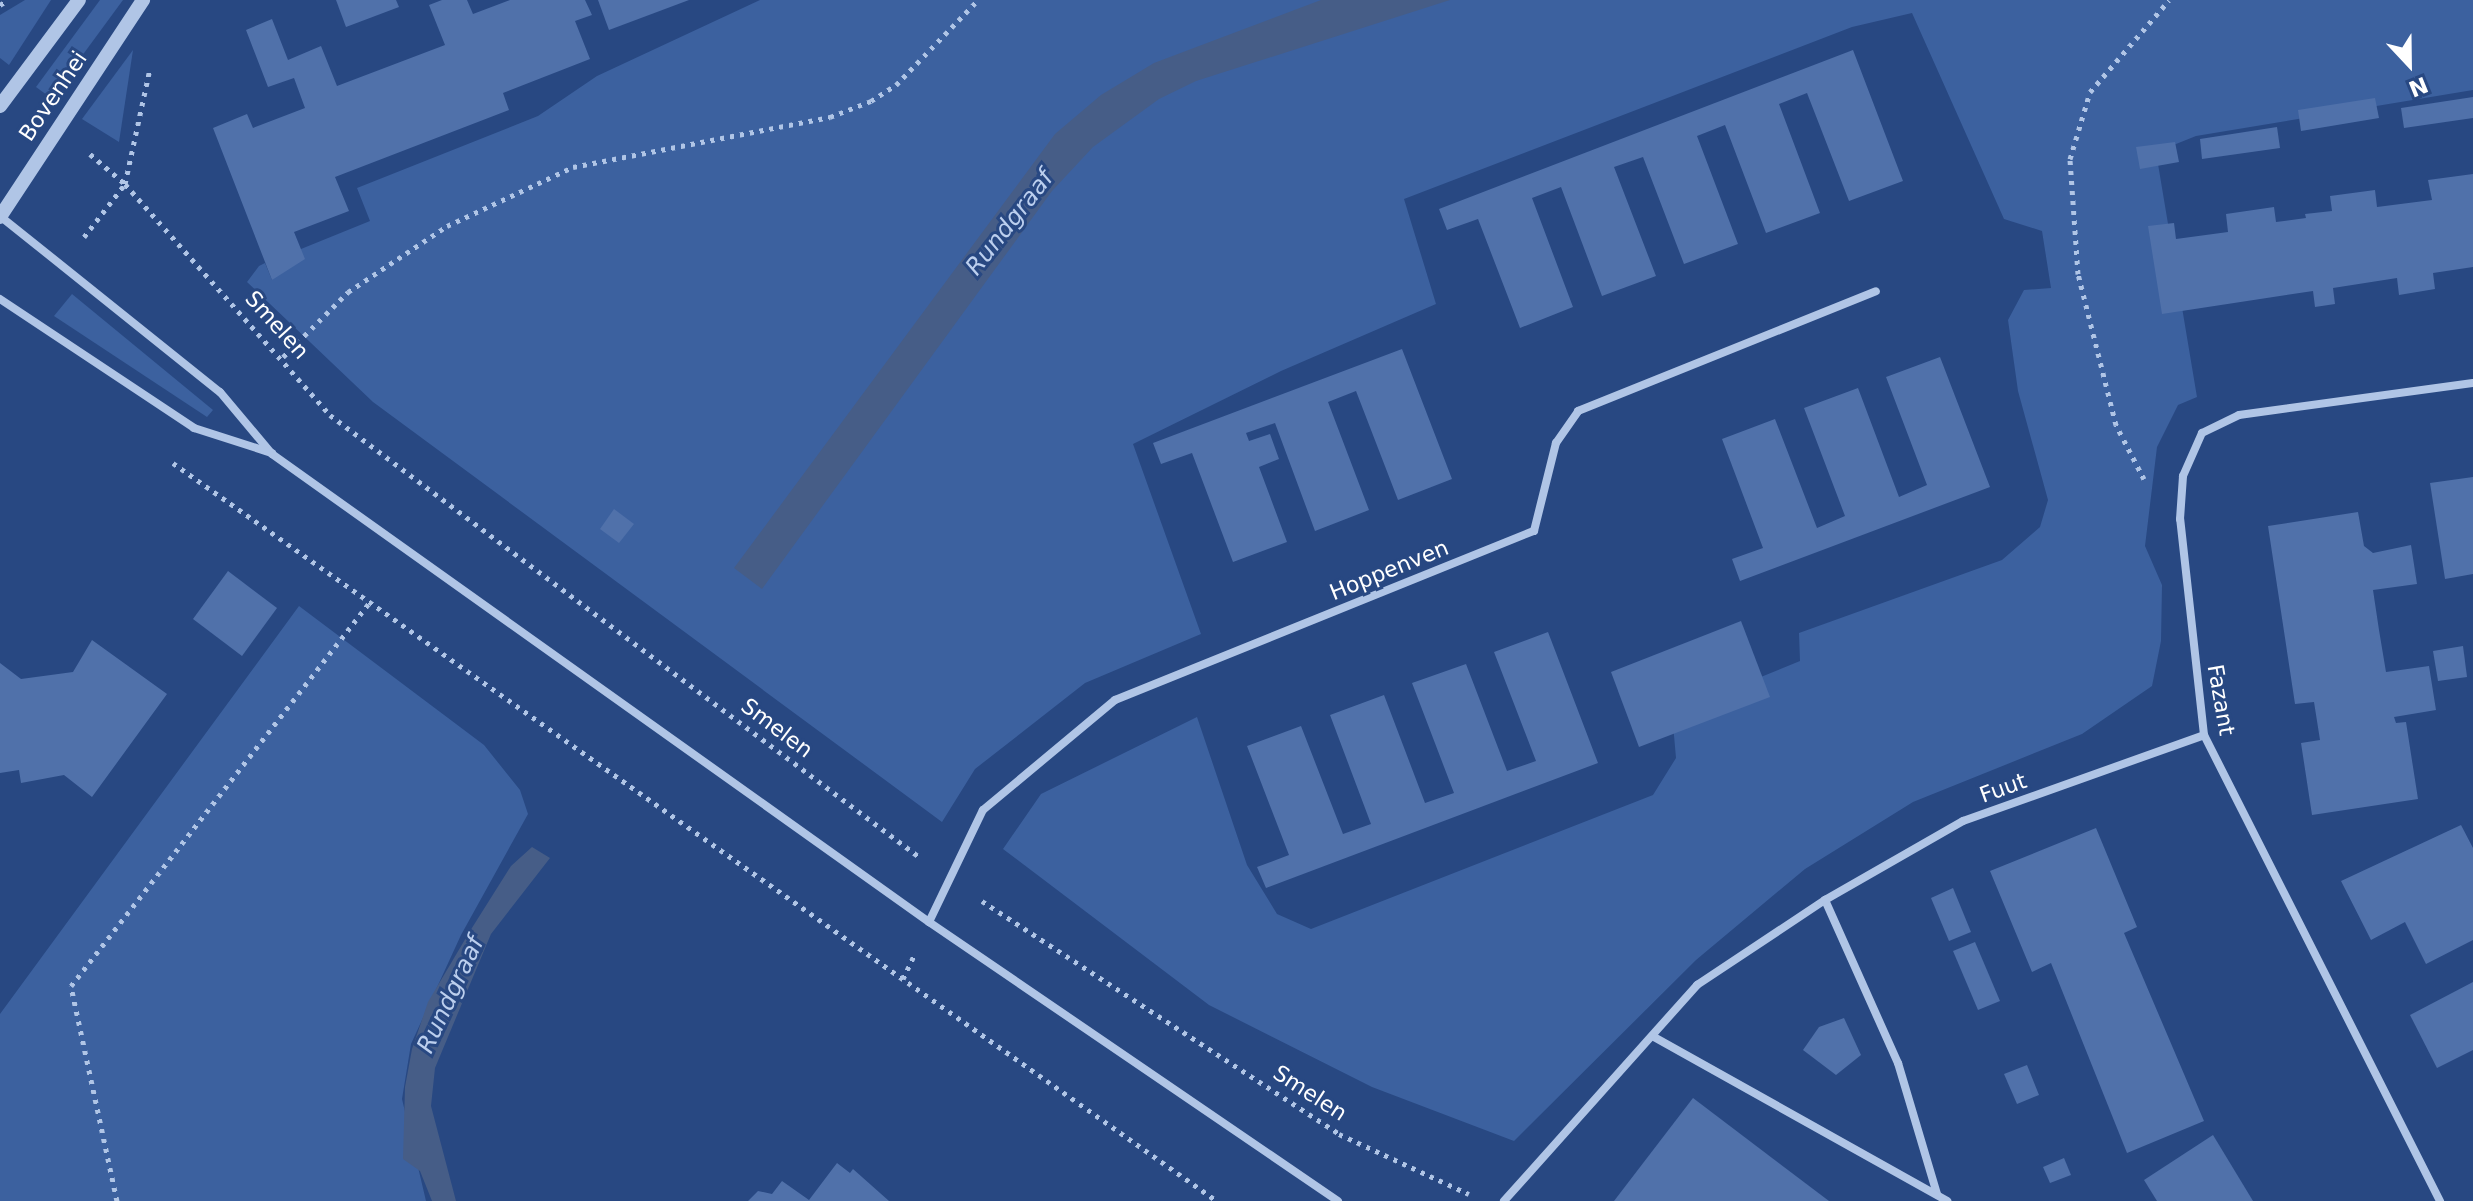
<!DOCTYPE html>
<style>
body{margin:0}
#map{position:relative;width:2473px;height:1201px;overflow:hidden;background:#284882;font-family:"DejaVu Sans",sans-serif}
div>[style]{position:absolute}
[style*='--x']{left:calc(var(--x)*1px);top:calc(var(--y)*1px);width:calc(var(--w)*1px);rotate:calc(var(--a)*1deg)}
.green>*{inset:0;background:#3c619f}
.water>*{inset:0;background:#465d87}
.building>*{inset:0;background:#5071aa}
.path>*{height:5px;margin-top:-2.5px;transform-origin:0;background:repeating-linear-gradient(90deg,#b0c5e6 0 4px,transparent 0 10px)}
.minor>*{height:8px;margin:-4px;padding:0 4px;transform-origin:4px;border-radius:4px;background:#b0c5e6}
.tertiary>*{height:14px;margin:-7px;padding:0 7px;transform-origin:7px;border-radius:7px;background:#b0c5e6}
span{translate:-50% -50%;white-space:nowrap;text-align:center;line-height:1.15;-webkit-text-stroke:6px #284882;paint-order:stroke}
.street-label{font-size:22px;color:#fff}
.water-label{font-size:24px;color:#bccfee;font-style:italic}
.north{position:absolute;left:2369px;top:24px;width:80px;height:80px;-webkit-text-stroke:6px #284882;paint-order:stroke;rotate:158deg;font-size:22px;font-weight:700;line-height:32px;text-align:center;color:#fff}
.north::after{content:'';display:block;margin:auto;width:28px;height:36px;background:#fff;clip-path:polygon(50% 0,100% 100%,50% 72%,0 100%)}
</style>
<div id="map">
<div class="green">
<i style="clip-path:polygon(25px 0,51px 0,9px 65px,0 58px,0 15px)"></i>
<i style="clip-path:polygon(100px 0,123px 0,51px 98px,36px 87px)"></i>
<i style="clip-path:polygon(760px 0,2473px 0,2473px 90px,2196px 136px,2156px 152px,2197px 397px,2178px 405px,2157px 447px,2145px 546px,2162px 585px,2161px 641px,2152px 686px,2082px 734px,1913px 802px,1805px 869px,1696px 960px,1514px 1141px,1372px 1087px,1209px 1005px,1003px 849px,1041px 794px,1197px 717px,1247px 865px,1277px 914px,1311px 929px,1653px 795px,1676px 758px,1672px 713px,1800px 661px,1799px 633px,2002px 560px,2040px 527px,2048px 500px,2018px 391px,2008px 320px,2024px 290px,2051px 288px,2042px 231px,2004px 219px,1912px 13px,1852px 27px,1404px 199px,1436px 304px,1281px 371px,1133px 444px,1201px 634px,1085px 683px,975px 769px,942px 822px,373px 402px,247px 282px,259px 266px,265px 263px,272px 280px,301px 249px,370px 221px,357px 188px,538px 116px,597px 76px)"></i>
<i style="clip-path:polygon(133px 50px,119px 142px,82px 119px)"></i>
<i style="clip-path:polygon(72px 294px,213px 410px,207px 417px,54px 316px)"></i>
<i style="clip-path:polygon(299px 606px,484px 745px,520px 790px,528px 814px,461px 935px,411px 1044px,402px 1099px,426px 1201px,0 1201px,0 1014px)"></i>
</div>
<div class="water">
<i style="clip-path:polygon(1321px 0,1450px 0,1196px 81px,1159px 99px,1093px 147px,1052px 191px,762px 589px,734px 568px,1055px 134px,1101px 95px,1154px 63px)"></i>
<i style="clip-path:polygon(532px 847px,550px 858px,491px 934px,435px 1068px,431px 1106px,456px 1201px,432px 1201px,420px 1171px,403px 1159px,405px 1087px,412px 1049px,428px 1002px,470px 931px,511px 866px)"></i>
</div>
<div class="building">
<i style="clip-path:polygon(336px 0,396px 0,399px 7px,346px 27px)"></i>
<i style="clip-path:polygon(442px 0,467px 0,473px 14px,510px 0,585px 0,592px 15px,575px 21px,590px 59px,503px 93px,509px 110px,335px 177px,349px 211px,294px 232px,305px 259px,272px 280px,213px 128px,247px 114px,253px 128px,305px 108px,294px 78px,268px 87px,246px 30px,272px 19px,288px 60px,321px 46px,337px 86px,445px 45px,429px 5px)"></i>
<i style="clip-path:polygon(598px 0,689px 0,609px 30px)"></i>
<i style="clip-path:polygon(1853px 50px,1903px 181px,1849px 201px,1807px 93px,1779px 104px,1820px 213px,1766px 233px,1725px 125px,1697px 136px,1738px 244px,1684px 264px,1643px 157px,1614px 167px,1656px 276px,1602px 296px,1561px 187px,1532px 198px,1573px 307px,1520px 328px,1478px 219px,1447px 230px,1439px 209px)"></i>
<i style="clip-path:polygon(2473px 97px,2473px 118px,2404px 128px,2401px 108px)"></i>
<i style="clip-path:polygon(2375px 98px,2379px 118px,2301px 131px,2298px 110px)"></i>
<i style="clip-path:polygon(2277px 127px,2280px 148px,2202px 159px,2200px 139px)"></i>
<i style="clip-path:polygon(2175px 142px,2179px 162px,2140px 169px,2136px 147px)"></i>
<i style="clip-path:polygon(2473px 174px,2473px 267px,2433px 273px,2435px 289px,2399px 295px,2397px 278px,2333px 288px,2335px 304px,2315px 307px,2313px 291px,2162px 314px,2148px 226px,2174px 223px,2176px 239px,2228px 232px,2226px 214px,2274px 207px,2276px 222px,2306px 218px,2305px 214px,2332px 211px,2330px 196px,2375px 190px,2377px 207px,2432px 200px,2428px 180px)"></i>
<i style="clip-path:polygon(1402px 349px,1452px 479px,1398px 500px,1356px 391px,1328px 402px,1369px 510px,1315px 531px,1275px 423px,1246px 433px,1249px 441px,1270px 434px,1279px 459px,1259px 467px,1287px 542px,1233px 562px,1192px 453px,1161px 464px,1153px 443px)"></i>
<i style="clip-path:polygon(1940px 357px,1990px 487px,1740px 581px,1732px 559px,1763px 548px,1722px 439px,1775px 419px,1817px 528px,1845px 516px,1804px 408px,1858px 388px,1899px 497px,1927px 485px,1886px 377px)"></i>
<i style="clip-path:polygon(2473px 477px,2473px 574px,2445px 579px,2430px 483px)"></i>
<i style="clip-path:polygon(614px 509px,634px 524px,619px 543px,600px 529px)"></i>
<i style="clip-path:polygon(2358px 512px,2364px 546px,2373px 553px,2411px 545px,2417px 584px,2373px 590px,2379px 630px,2386px 672px,2429px 666px,2436px 710px,2394px 717px,2396px 723px,2406px 722px,2418px 799px,2312px 815px,2301px 743px,2320px 740px,2314px 702px,2295px 704px,2268px 526px)"></i>
<i style="clip-path:polygon(228px 571px,277px 608px,242px 656px,193px 619px)"></i>
<i style="clip-path:polygon(1741px 621px,1770px 697px,1639px 747px,1611px 672px)"></i>
<i style="clip-path:polygon(1548px 632px,1598px 763px,1266px 888px,1257px 867px,1289px 855px,1247px 746px,1301px 726px,1343px 834px,1371px 824px,1330px 715px,1384px 695px,1425px 803px,1454px 793px,1412px 683px,1466px 664px,1507px 771px,1536px 761px,1494px 652px)"></i>
<i style="clip-path:polygon(92px 640px,167px 694px,92px 797px,64px 775px,21px 783px,19px 770px,0 773px,0 663px,21px 679px,73px 672px)"></i>
<i style="clip-path:polygon(2463px 646px,2467px 677px,2438px 681px,2433px 651px)"></i>
<i style="clip-path:polygon(2461px 825px,2473px 848px,2473px 940px,2426px 964px,2405px 922px,2371px 940px,2341px 881px)"></i>
<i style="clip-path:polygon(2096px 828px,2137px 927px,2124px 933px,2204px 1121px,2127px 1153px,2051px 963px,2032px 972px,1990px 871px)"></i>
<i style="clip-path:polygon(1953px 888px,1971px 932px,1949px 941px,1931px 898px)"></i>
<i style="clip-path:polygon(1975px 942px,2000px 1001px,1978px 1010px,1953px 951px)"></i>
<i style="clip-path:polygon(2473px 982px,2473px 1050px,2437px 1068px,2410px 1015px)"></i>
<i style="clip-path:polygon(1844px 1018px,1861px 1055px,1836px 1075px,1803px 1050px,1819px 1027px)"></i>
<i style="clip-path:polygon(2027px 1065px,2039px 1095px,2017px 1104px,2004px 1074px)"></i>
<i style="clip-path:polygon(1693px 1098px,1829px 1201px,1614px 1201px)"></i>
<i style="clip-path:polygon(2213px 1135px,2253px 1201px,2157px 1201px,2144px 1180px)"></i>
<i style="clip-path:polygon(2064px 1158px,2071px 1175px,2050px 1183px,2043px 1167px)"></i>
<i style="clip-path:polygon(837px 1163px,850px 1173px,853px 1169px,889px 1201px,748px 1201px,758px 1191px,772px 1194px,782px 1181px,809px 1200px)"></i>
</div>
<div class="path">
<i style="--x:0;--y:5;--w:9;--a:-32"></i>
<i style="--x:90;--y:154;--w:46;--a:40.6"></i>
<i style="--x:125;--y:184;--w:309;--a:48.4"></i>
<i style="--x:330;--y:415;--w:735;--a:36.87"></i>
<i style="--x:84;--y:237;--w:67;--a:-52.3"></i>
<i style="--x:125;--y:184;--w:119;--a:-77.8"></i>
<i style="--x:283;--y:357;--w:92;--a:-45"></i>
<i style="--x:348;--y:292;--w:119;--a:-33.7"></i>
<i style="--x:447;--y:226;--w:139;--a:-25.1"></i>
<i style="--x:573;--y:167;--w:262;--a:-11"></i>
<i style="--x:830;--y:117;--w:44;--a:-21.3"></i>
<i style="--x:871;--y:101;--w:30;--a:-33"></i>
<i style="--x:896;--y:85;--w:118;--a:-46"></i>
<i style="--x:173;--y:463;--w:1279;--a:35.26"></i>
<i style="--x:2144;--y:479;--w:61;--a:-117.4"></i>
<i style="--x:2116;--y:425;--w:156;--a:-104.1"></i>
<i style="--x:2078;--y:274;--w:115;--a:-94"></i>
<i style="--x:2070;--y:159;--w:70;--a:-73.4"></i>
<i style="--x:2090;--y:92;--w:121;--a:-49.3"></i>
<i style="--x:982;--y:901;--w:426;--a:33.1"></i>
<i style="--x:1339;--y:1134;--w:143;--a:24.8"></i>
<i style="--x:903;--y:979;--w:26;--a:-65"></i>
<i style="--x:117;--y:1201;--w:220;--a:-102.1"></i>
<i style="--x:71;--y:986;--w:485;--a:-52.1"></i>
</div>
<div class="minor">
<i style="--x:0;--y:216;--w:282;--a:38.7"></i>
<i style="--x:220;--y:392;--w:81;--a:50"></i>
<i style="--x:272;--y:454;--w:807;--a:35.46"></i>
<i style="--x:929;--y:922;--w:495;--a:34.3"></i>
<i style="--x:0;--y:299;--w:233;--a:33.6"></i>
<i style="--x:194;--y:428;--w:82;--a:17.8"></i>
<i style="--x:1825;--y:900;--w:179;--a:65.9"></i>
<i style="--x:1898;--y:1063;--w:137;--a:73.4"></i>
<i style="--x:929;--y:922;--w:124;--a:-64.3"></i>
<i style="--x:983;--y:810;--w:172;--a:-39.8"></i>
<i style="--x:1115;--y:700;--w:452;--a:-22"></i>
<i style="--x:1534;--y:531;--w:91;--a:-76"></i>
<i style="--x:1556;--y:443;--w:39;--a:-55"></i>
<i style="--x:1578;--y:411;--w:321;--a:-21.9"></i>
<i style="--x:1654;--y:1037;--w:336;--a:29.2"></i>
<i style="--x:1504;--y:1201;--w:290;--a:-48.2"></i>
<i style="--x:1697;--y:985;--w:154;--a:-33.6"></i>
<i style="--x:1825;--y:900;--w:159;--a:-29.8"></i>
<i style="--x:1963;--y:821;--w:256;--a:-19.6"></i>
<i style="--x:2440;--y:1201;--w:522;--a:-116.86"></i>
<i style="--x:2204;--y:735;--w:217;--a:-96.3"></i>
<i style="--x:2180;--y:519;--w:43;--a:-86"></i>
<i style="--x:2183;--y:476;--w:47;--a:-66.2"></i>
<i style="--x:2202;--y:433;--w:41;--a:-25.9"></i>
<i style="--x:2239;--y:415;--w:236;--a:-7.8"></i>
</div>
<div class="tertiary">
<i style="--x:0;--y:106;--w:132;--a:-53.3"></i>
<i style="--x:0;--y:217;--w:260;--a:-56.6"></i>
</div>
<div class="street-label">
<span style="left:53px;top:96px;rotate:-56deg">Bovenhei</span>
<span style="left:277px;top:325px;rotate:48deg">Smelen</span>
<span style="left:1389px;top:570px;rotate:-22deg">Hoppenven</span>
<span style="left:2221px;top:700px;rotate:80deg">Fazant</span>
<span style="left:777px;top:728px;rotate:37deg">Smelen</span>
<span style="left:2003px;top:788px;rotate:-20deg">Fuut</span>
<span style="left:1310px;top:1093px;rotate:33deg">Smelen</span>
</div>
<div class="water-label">
<span style="left:1010px;top:223px;rotate:-52deg">Rundgraaf</span>
<span style="left:451px;top:995px;rotate:-65deg">Rundgraaf</span>
</div>
<div class="north">N</div>
</div>
